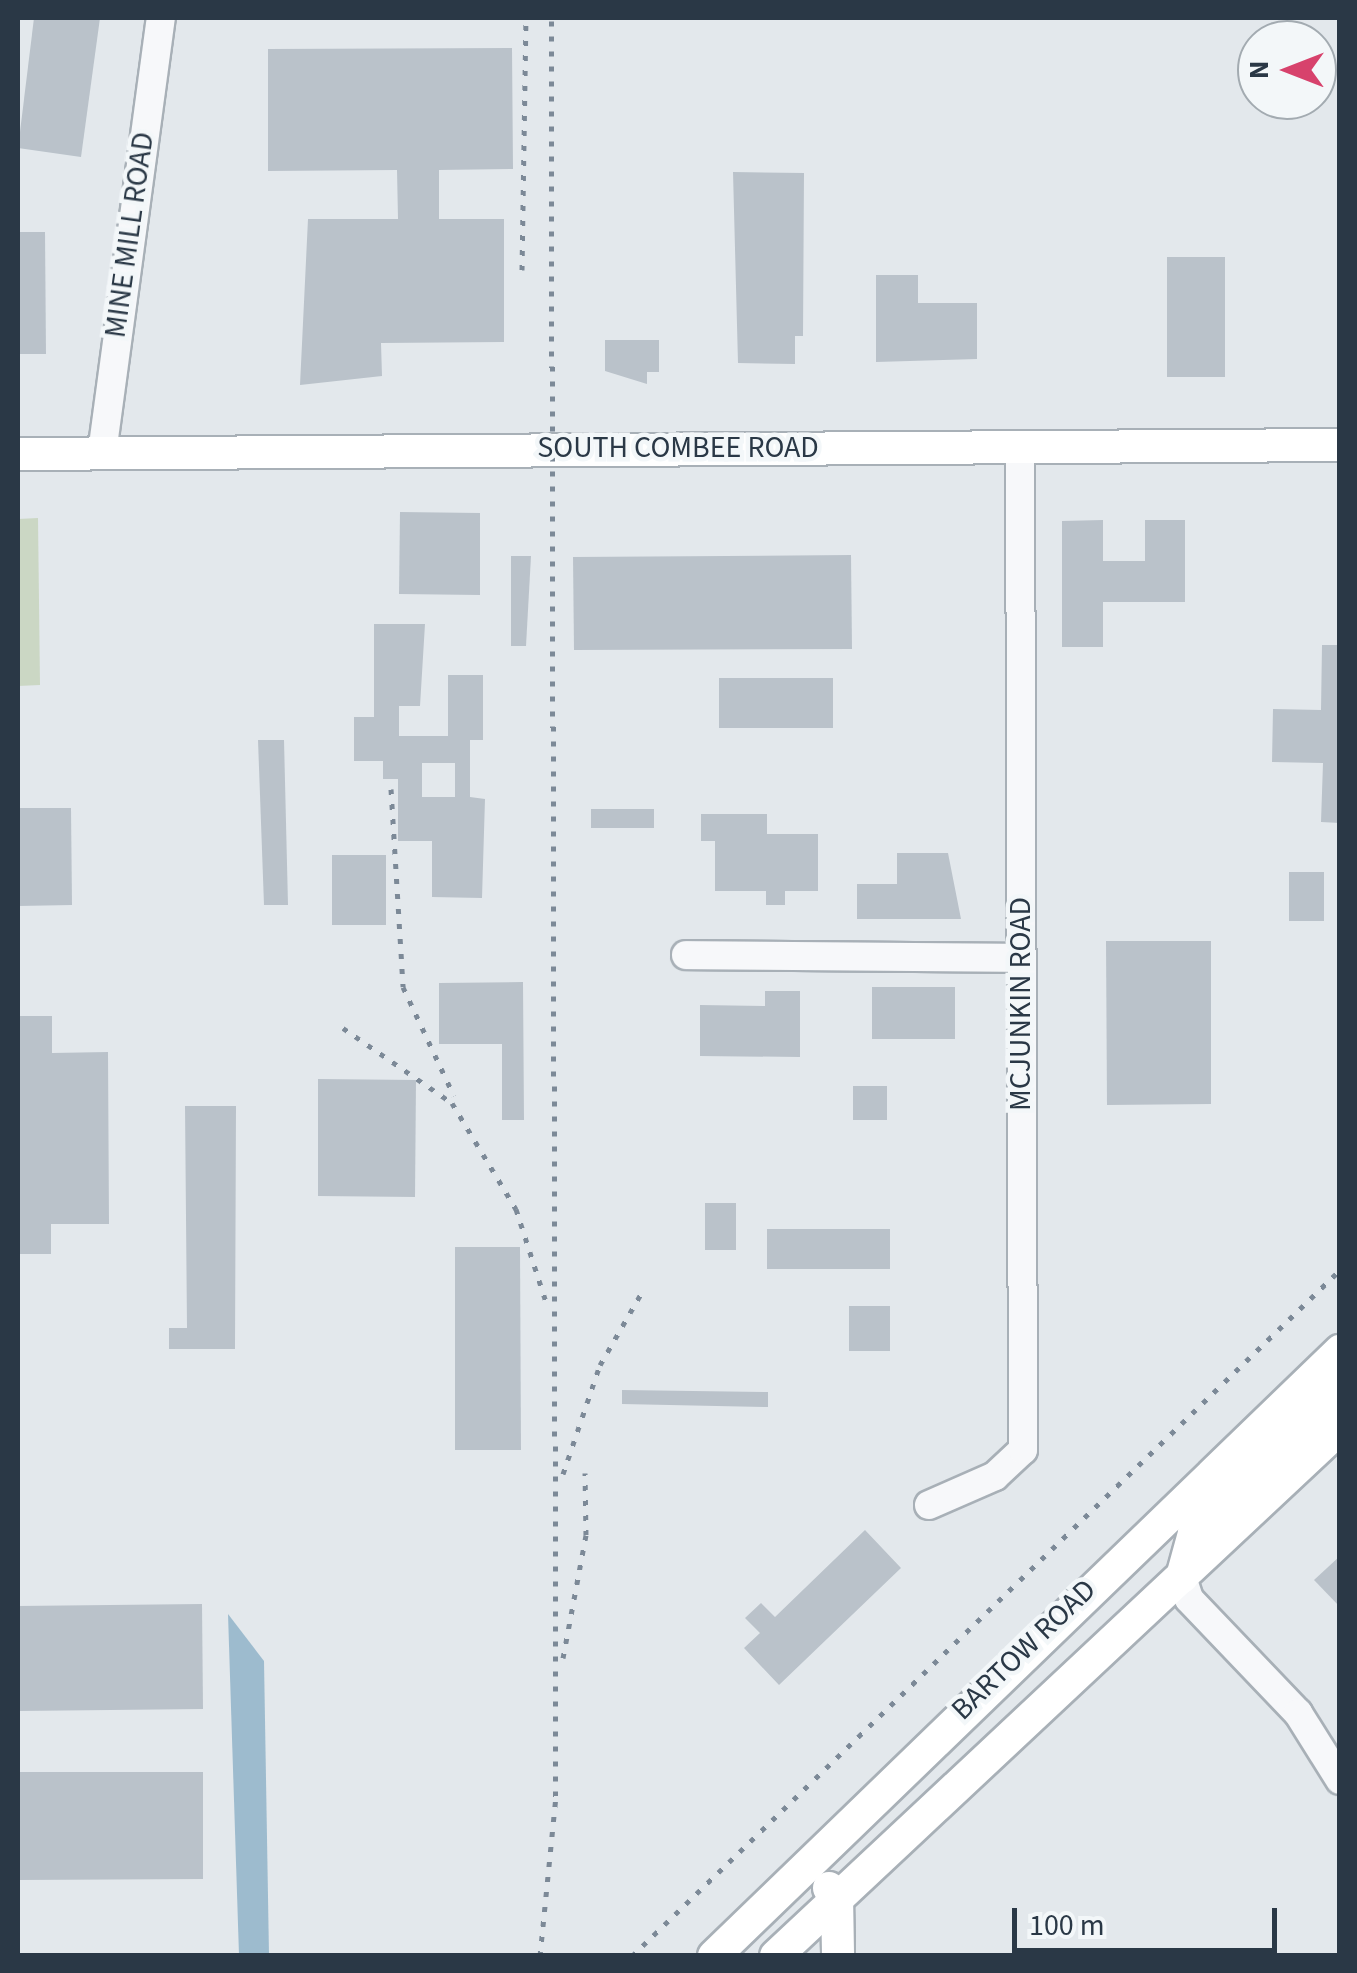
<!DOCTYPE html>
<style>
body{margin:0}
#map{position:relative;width:1357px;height:1973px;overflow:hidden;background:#e3e8ec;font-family:"Source Sans 3",sans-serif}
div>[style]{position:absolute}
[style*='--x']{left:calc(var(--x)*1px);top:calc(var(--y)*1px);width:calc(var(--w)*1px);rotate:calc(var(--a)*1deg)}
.green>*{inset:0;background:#cbd7c4}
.water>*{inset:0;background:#9dbbce}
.building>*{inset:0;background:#bac2ca}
.roads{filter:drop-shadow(2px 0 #a8b0b7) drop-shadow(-2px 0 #a8b0b7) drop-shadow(0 2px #a8b0b7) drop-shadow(0 -2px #a8b0b7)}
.minor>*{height:28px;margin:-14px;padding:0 14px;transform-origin:14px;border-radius:14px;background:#f7f8fa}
.major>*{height:32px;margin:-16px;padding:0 16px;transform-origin:16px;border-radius:16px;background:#fff}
.rail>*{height:5px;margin-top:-2.5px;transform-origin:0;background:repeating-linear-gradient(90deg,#7c8997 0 5px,transparent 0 15px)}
span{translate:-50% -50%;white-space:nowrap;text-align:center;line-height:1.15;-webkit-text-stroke:9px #f3f7f9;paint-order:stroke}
.street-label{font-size:30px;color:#2a3846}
.frame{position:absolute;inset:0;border:20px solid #2a3846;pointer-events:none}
.north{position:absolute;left:1237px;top:20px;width:100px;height:100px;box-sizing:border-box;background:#f3f7f9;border:2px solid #a3abb1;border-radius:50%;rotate:270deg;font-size:28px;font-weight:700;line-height:40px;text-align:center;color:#2a3846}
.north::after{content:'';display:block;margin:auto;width:35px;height:45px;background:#d7426c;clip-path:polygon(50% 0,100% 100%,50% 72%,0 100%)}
.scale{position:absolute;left:1012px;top:1908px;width:265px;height:45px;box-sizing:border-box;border:5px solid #2a3846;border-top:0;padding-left:12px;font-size:30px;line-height:35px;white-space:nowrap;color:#2a3846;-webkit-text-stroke:8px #f3f7f9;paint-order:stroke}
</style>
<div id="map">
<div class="green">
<i style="clip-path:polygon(38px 518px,40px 685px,18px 686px,18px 519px)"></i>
</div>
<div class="water">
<i style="clip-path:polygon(228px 1614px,264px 1661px,269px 1955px,239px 1955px)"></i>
</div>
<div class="building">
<i style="clip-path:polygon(34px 18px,100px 18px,81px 157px,18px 148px)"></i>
<i style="clip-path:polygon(512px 48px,513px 169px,439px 170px,439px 219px,504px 219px,504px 342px,381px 343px,382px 376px,300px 385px,308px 219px,398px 219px,397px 170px,268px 171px,268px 49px)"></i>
<i style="clip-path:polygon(733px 172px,804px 173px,803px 336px,795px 336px,795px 364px,738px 363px)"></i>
<i style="clip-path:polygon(18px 232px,45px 232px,46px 354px,18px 354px)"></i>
<i style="clip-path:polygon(1167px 257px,1225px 257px,1225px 377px,1167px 377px)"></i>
<i style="clip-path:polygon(876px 275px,918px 275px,918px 303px,977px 303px,977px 359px,876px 362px)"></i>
<i style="clip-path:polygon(605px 340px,659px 340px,659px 372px,647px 372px,647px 384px,605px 371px)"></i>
<i style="clip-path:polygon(400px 512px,480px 513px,480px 595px,399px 594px)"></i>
<i style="clip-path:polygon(1103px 520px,1103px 561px,1145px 561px,1145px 520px,1185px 520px,1185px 602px,1103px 602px,1103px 647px,1062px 647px,1062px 521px)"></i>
<i style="clip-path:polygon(851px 555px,852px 649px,574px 650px,573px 557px)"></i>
<i style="clip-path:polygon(511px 556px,531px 556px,526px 646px,511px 646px)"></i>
<i style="clip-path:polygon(evenodd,374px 624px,425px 624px,420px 706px,399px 706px,399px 736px,448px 736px,448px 675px,483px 675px,483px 740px,470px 740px,470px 797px,485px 799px,482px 898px,432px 897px,432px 841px,398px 841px,398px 779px,383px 779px,383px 761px,354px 761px,354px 717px,374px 717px,374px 624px,422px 763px,455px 763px,455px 797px,422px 797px,422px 763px)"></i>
<i style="clip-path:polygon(1322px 645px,1340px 645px,1340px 823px,1321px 822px,1323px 763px,1272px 762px,1273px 709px,1321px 710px)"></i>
<i style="clip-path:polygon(719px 678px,833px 678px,833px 728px,719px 728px)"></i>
<i style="clip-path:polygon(258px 740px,284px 740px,288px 905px,264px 905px)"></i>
<i style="clip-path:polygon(18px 808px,71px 808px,72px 905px,18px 906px)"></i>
<i style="clip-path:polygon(591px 809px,654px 809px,654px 828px,591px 828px)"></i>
<i style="clip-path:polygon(701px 814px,767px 814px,767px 834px,818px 834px,818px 891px,785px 891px,785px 905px,766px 905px,766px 891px,715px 891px,715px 841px,701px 841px)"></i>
<i style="clip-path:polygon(897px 853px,948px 853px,961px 919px,857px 919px,857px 884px,897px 884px)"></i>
<i style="clip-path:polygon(332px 855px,386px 855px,386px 925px,332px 925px)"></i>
<i style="clip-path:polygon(1289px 872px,1324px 872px,1324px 921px,1289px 921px)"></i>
<i style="clip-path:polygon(1106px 941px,1211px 941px,1211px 1104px,1107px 1105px)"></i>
<i style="clip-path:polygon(523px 982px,524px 1120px,502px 1120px,502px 1044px,439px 1044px,439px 983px)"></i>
<i style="clip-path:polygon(872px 987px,955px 987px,955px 1039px,872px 1039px)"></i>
<i style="clip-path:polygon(765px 991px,800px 991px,800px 1057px,700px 1056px,700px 1005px,765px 1006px)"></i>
<i style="clip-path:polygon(18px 1016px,52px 1016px,52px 1053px,108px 1052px,109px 1224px,51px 1224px,51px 1254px,18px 1254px)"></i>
<i style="clip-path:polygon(318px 1079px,416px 1080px,415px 1197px,318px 1196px)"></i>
<i style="clip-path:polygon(853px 1086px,887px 1086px,887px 1120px,853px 1120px)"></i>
<i style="clip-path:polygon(185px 1106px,236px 1106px,235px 1349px,169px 1349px,169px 1328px,187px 1328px)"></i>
<i style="clip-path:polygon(705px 1203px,736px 1203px,736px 1250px,705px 1250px)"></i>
<i style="clip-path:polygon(767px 1229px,890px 1229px,890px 1269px,767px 1269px)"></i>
<i style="clip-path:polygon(455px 1247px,520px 1247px,521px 1450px,455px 1450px)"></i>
<i style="clip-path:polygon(849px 1306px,890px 1306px,890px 1351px,849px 1351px)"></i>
<i style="clip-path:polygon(622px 1390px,768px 1392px,768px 1407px,622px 1404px)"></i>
<i style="clip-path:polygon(865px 1530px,901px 1568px,779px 1685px,744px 1648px,760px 1633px,745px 1618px,761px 1603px,775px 1617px)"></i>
<i style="clip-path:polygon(1340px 1556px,1340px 1607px,1314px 1580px)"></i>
<i style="clip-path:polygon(202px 1604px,203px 1709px,18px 1711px,18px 1606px)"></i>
<i style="clip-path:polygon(18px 1772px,203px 1772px,203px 1879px,18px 1880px)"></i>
</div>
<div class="roads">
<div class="minor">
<i style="--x:102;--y:453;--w:439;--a:-82.3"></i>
<i style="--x:686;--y:955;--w:335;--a:0.5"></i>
<i style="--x:929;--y:1505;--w:72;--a:-23.7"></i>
<i style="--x:995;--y:1476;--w:38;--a:-43"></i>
<i style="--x:1023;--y:1450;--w:1002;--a:-90.17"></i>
<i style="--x:1182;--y:1577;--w:23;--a:72"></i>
<i style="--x:1189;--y:1599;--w:158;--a:46.3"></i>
<i style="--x:1298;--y:1713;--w:79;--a:57.9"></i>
</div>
<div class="major">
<i style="--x:18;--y:454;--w:1322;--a:-0.39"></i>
<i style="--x:1182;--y:1577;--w:46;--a:-74.7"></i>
<i style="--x:1194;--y:1533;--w:188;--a:-45"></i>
<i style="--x:1327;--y:1400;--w:30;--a:-64"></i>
<i style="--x:829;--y:1888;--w:11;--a:45"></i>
<i style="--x:837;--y:1896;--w:60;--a:89"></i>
<i style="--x:714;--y:1956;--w:871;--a:-44.02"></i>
<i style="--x:776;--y:1956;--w:773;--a:-43.11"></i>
</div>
</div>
<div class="rail">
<i style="--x:522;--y:270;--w:252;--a:-89.1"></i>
<i style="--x:391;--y:789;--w:198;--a:86.5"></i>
<i style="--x:403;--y:987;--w:120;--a:64.9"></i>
<i style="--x:343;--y:1028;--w:132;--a:34.5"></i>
<i style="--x:452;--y:1103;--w:124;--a:58.9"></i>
<i style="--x:516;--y:1209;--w:98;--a:72.1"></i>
<i style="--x:563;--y:1474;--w:115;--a:-71.3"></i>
<i style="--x:600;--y:1365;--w:84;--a:-60.1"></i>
<i style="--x:563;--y:1658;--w:125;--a:-79.4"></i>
<i style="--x:586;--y:1535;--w:62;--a:-90.9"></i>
<i style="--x:540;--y:1956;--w:161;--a:-84.3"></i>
<i style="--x:556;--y:1796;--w:1778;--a:-90.16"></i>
<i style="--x:632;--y:1956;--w:986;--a:-44.1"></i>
</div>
<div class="street-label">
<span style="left:130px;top:235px;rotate:-82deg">MINE MILL ROAD</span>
<span style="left:678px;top:448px">SOUTH COMBEE ROAD</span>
<span style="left:1021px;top:1004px;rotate:-90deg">MCJUNKIN ROAD</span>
<span style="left:1024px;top:1650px;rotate:-44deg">BARTOW ROAD</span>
</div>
<div class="frame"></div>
<div class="north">N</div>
<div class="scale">100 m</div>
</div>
